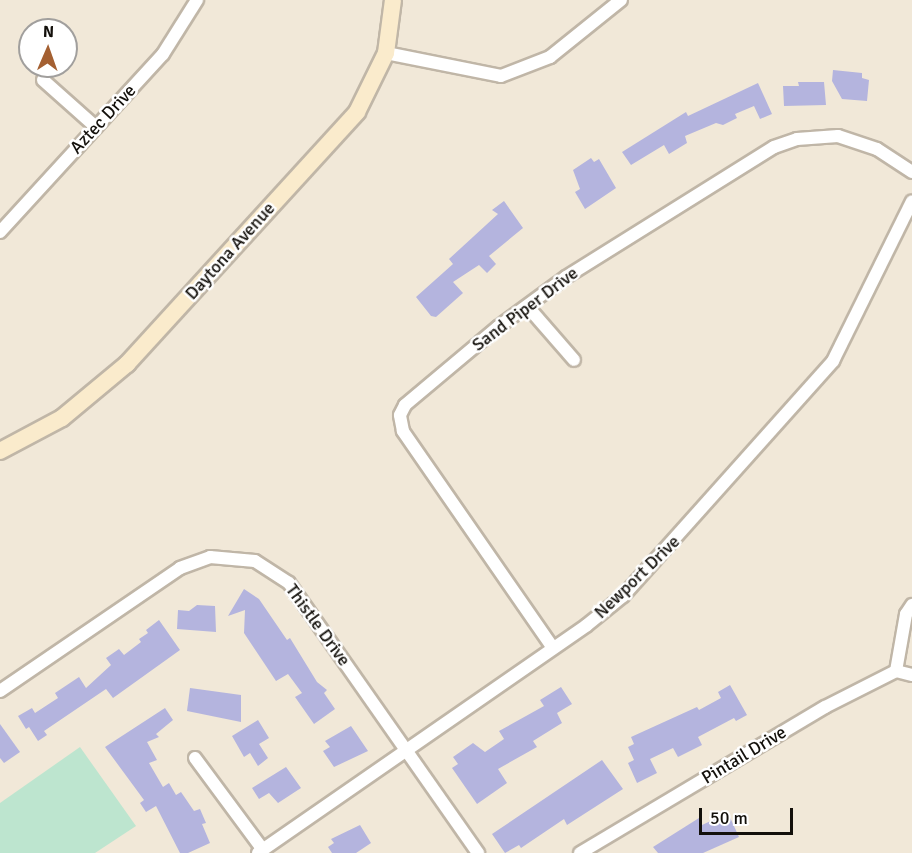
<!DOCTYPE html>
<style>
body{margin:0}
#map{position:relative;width:912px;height:853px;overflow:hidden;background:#f1e8d8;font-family:Signika,sans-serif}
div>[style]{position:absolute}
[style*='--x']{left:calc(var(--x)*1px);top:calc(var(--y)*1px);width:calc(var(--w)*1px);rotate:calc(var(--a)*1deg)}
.green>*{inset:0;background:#bde5cf}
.building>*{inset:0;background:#b4b4de}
.roads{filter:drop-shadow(2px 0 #c0b6a7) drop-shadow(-2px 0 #c0b6a7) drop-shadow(0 2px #c0b6a7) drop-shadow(0 -2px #c0b6a7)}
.street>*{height:12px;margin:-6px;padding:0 6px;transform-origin:6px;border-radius:6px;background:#fff}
.secondary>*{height:16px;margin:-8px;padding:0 8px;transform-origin:8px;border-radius:8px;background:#faebcc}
span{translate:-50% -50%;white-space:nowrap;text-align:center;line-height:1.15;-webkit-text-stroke:5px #fff;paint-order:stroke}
.street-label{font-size:18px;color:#13100b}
.north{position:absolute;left:18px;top:18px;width:60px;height:60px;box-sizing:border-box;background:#fff;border:2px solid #a19f9d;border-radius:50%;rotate:2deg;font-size:16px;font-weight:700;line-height:24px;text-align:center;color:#13100b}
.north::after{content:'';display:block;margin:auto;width:21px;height:27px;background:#a46032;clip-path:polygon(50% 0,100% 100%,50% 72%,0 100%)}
.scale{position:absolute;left:699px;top:808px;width:94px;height:27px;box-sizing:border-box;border:3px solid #13100b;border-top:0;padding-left:8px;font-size:18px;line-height:21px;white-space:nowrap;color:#13100b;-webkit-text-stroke:4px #fff;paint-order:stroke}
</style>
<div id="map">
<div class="green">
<i style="clip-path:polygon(80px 747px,136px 826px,95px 853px,0 853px,0 803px)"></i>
</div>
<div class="building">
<i style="clip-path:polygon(833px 70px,862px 73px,862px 78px,869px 80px,867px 101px,842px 99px,832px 81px)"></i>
<i style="clip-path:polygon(798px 82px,824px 82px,826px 105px,784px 106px,783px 86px,799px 86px)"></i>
<i style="clip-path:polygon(758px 83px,772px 114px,760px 119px,754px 106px,735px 114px,737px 118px,723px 125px,716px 123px,685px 136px,687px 143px,669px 154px,664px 145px,631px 165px,622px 152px,686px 112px,688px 116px)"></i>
<i style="clip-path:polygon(591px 158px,594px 162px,599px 159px,616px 188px,585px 209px,575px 192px,580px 189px,573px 170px)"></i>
<i style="clip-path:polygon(504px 201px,523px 228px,489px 256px,496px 264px,487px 273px,479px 265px,453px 282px,463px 293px,436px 317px,431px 316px,416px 297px,453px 264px,449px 259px,498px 214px,492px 210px)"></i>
<i style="clip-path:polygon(244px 589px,259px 599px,287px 640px,290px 638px,317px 682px,327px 690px,324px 693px,335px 709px,314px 724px,295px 697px,302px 693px,288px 674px,276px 681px,244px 633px,245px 610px,228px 616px)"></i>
<i style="clip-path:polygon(197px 605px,215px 606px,216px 632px,177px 629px,178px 610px,189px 611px)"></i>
<i style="clip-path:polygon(159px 620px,180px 650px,113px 698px,106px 689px,44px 731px,47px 735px,38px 741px,29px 727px,26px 729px,18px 716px,32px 708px,35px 713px,58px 698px,55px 693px,79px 677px,86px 688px,111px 665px,106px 658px,119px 649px,124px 655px,141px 642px,139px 639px,148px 633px,146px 630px)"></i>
<i style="clip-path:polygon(730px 685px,747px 715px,736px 721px,734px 718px,698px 737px,702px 745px,678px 757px,673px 748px,650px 759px,657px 773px,637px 783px,628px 763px,634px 760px,628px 747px,634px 744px,631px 737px,697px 707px,699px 710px,721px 698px,718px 692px)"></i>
<i style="clip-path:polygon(561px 687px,572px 704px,557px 713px,562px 723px,533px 741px,537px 747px,498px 769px,507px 783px,477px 804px,452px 768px,458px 764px,453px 757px,473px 743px,485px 752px,504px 739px,499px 731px,544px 706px,540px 700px)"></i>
<i style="clip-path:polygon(190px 688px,241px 695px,241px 722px,187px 711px)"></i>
<i style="clip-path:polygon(165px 708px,173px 720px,156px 734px,159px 737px,147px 742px,157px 760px,149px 763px,163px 787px,169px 783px,176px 795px,181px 792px,194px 811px,200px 809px,206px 823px,202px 824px,210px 843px,188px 853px,180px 853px,156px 806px,146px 812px,140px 803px,144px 800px,105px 747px)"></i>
<i style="clip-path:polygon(258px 720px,269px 738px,259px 744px,268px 758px,258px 766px,250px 753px,244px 757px,232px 736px)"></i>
<i style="clip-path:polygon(0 724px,20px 752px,4px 763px,0 758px)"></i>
<i style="clip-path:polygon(351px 726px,368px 751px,334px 767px,323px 751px,330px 747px,325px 741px)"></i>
<i style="clip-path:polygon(602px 760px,623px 789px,567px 825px,564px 819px,521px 848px,519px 845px,505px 853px,492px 834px)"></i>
<i style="clip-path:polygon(286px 767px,301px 788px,278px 803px,269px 793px,259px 799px,252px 788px)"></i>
<i style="clip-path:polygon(728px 813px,739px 837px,703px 853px,658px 853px,653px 847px,699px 818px,702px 825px)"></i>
<i style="clip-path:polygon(360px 825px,371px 843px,356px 853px,332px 853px,328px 847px,334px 843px,331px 839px)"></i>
</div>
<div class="roads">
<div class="street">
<i style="--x:386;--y:53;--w:117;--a:11.3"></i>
<i style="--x:501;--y:76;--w:53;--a:-21.2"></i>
<i style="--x:550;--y:57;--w:91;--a:-38.8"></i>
<i style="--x:43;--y:80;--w:71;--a:41.6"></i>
<i style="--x:0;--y:232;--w:241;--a:-47.5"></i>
<i style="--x:163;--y:54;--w:64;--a:-57.8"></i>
<i style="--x:528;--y:307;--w:70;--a:49"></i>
<i style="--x:553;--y:648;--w:264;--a:-124.7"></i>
<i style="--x:403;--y:431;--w:16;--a:-101"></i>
<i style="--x:400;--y:415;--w:11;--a:-63"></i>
<i style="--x:405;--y:405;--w:121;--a:-40"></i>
<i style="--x:498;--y:327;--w:84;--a:-36.3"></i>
<i style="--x:566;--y:277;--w:245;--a:-32"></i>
<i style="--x:774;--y:147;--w:24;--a:-19"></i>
<i style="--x:797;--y:139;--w:41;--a:-4.2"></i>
<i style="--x:838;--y:136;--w:41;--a:18.4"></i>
<i style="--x:877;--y:149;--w:42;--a:33.3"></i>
<i style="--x:896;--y:671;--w:58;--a:-80"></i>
<i style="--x:906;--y:614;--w:11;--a:-56"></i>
<i style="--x:0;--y:691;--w:218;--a:-34.3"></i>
<i style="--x:180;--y:568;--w:32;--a:-20"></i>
<i style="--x:210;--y:557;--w:45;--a:5.1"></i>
<i style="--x:255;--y:561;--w:40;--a:32.9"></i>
<i style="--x:289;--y:583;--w:330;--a:55"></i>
<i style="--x:195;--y:758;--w:114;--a:53.5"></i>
<i style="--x:258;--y:853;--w:400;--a:-34.7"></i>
<i style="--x:587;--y:625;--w:46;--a:-38.9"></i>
<i style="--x:623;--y:596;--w:315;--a:-48.2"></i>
<i style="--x:833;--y:361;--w:178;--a:-63.7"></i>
<i style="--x:580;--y:853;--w:285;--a:-30.8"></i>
<i style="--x:825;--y:707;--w:80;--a:-26.9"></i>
<i style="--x:896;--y:671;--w:16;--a:14"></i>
</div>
<div class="secondary">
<i style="--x:0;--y:451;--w:70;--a:-28"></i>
<i style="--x:62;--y:418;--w:85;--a:-39.7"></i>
<i style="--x:127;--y:364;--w:341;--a:-47.6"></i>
<i style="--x:357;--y:112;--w:66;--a:-63.8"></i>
<i style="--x:386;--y:53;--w:53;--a:-82.5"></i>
</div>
</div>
<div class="street-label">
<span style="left:103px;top:119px;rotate:-47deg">Aztec Drive</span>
<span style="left:230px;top:251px;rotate:-48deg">Daytona Avenue</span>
<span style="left:525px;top:309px;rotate:-37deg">Sand Piper Drive</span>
<span style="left:637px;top:577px;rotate:-44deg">Newport Drive</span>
<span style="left:318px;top:625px;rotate:54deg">Thistle Drive</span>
<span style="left:744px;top:755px;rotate:-31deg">Pintail Drive</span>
</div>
<div class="north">N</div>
<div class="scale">50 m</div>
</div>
